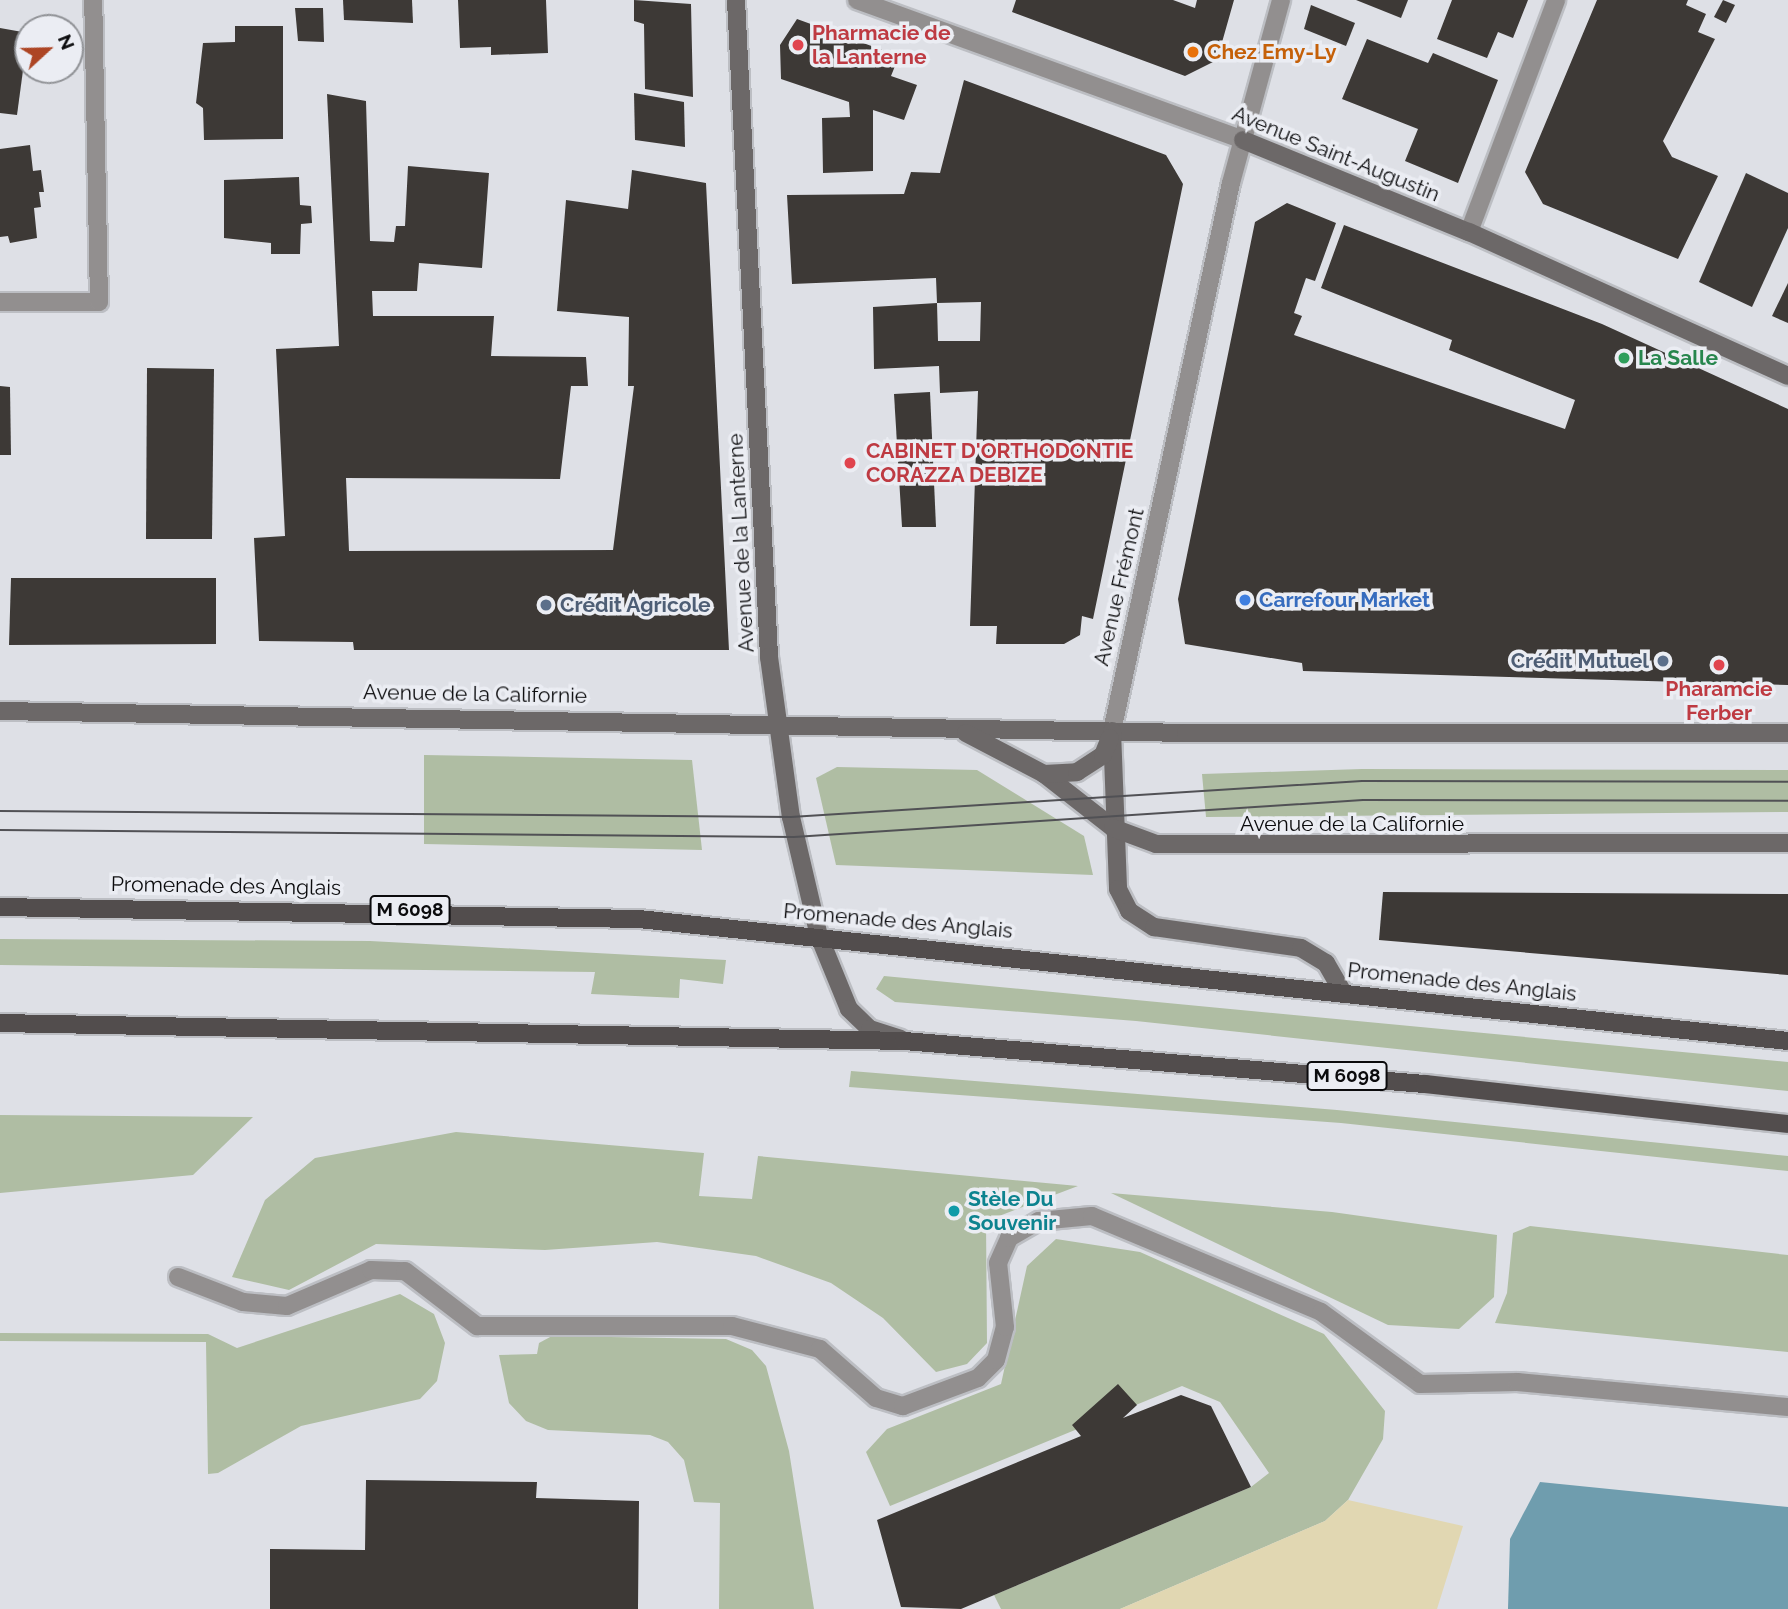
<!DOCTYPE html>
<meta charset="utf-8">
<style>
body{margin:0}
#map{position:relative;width:1788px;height:1609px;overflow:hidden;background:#dee0e6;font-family:Raleway,sans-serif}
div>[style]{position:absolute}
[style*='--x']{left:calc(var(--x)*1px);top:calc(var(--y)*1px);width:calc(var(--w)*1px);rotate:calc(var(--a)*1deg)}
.green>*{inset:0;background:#afbda3}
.sand>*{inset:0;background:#e1d7b2}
.water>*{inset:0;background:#6f9dae}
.building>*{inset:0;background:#3d3936}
.roads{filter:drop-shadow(2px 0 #bcbec3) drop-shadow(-2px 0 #bcbec3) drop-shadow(0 2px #bcbec3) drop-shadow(0 -2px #bcbec3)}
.lane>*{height:18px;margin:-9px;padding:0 9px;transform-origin:9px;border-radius:9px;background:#928f8f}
.street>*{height:18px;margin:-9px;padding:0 9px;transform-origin:9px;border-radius:9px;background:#928f8f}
.secondary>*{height:18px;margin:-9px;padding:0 9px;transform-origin:9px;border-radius:9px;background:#6c6868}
.primary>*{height:18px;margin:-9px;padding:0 9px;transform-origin:9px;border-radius:9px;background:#524d4d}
.tram>*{height:2px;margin:-1px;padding:0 1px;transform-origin:1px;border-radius:1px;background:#515155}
.dots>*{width:19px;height:19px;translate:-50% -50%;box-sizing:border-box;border:4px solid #ebedf3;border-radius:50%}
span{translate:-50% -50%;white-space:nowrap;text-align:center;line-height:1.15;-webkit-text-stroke:7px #ebedf3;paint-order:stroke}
.shield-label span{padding:2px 5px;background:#ebedf3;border:2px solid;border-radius:5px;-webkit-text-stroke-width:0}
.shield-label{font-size:19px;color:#0b0b0d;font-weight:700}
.health-label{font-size:21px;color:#be3a42;font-weight:700}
.left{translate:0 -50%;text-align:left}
.food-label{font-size:21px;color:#c56008;font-weight:700}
.street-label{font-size:21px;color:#0b0b0d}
.leisure-label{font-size:21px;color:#27864d;font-weight:700}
.shop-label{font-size:21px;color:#366cbe;font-weight:700}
.service-label{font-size:21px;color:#4e5e75;font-weight:700}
.right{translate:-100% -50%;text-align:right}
.culture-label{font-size:21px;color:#0d838f;font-weight:700}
.north{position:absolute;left:14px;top:14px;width:70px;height:70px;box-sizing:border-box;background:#ebedf3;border:2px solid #919397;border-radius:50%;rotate:68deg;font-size:19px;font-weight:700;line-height:28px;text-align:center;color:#0b0b0d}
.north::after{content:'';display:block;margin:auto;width:24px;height:32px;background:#ad4524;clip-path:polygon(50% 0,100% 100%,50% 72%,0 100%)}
</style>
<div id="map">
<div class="green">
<i style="clip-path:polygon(424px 755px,692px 760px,702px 850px,424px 844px)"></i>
<i style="clip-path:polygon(837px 767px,977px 770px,1084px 836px,1093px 875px,836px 865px,816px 778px)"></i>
<i style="clip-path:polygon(1362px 769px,1788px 770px,1788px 812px,1206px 817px,1202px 774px)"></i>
<i style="clip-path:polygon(0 939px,370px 941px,726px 960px,723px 984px,680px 979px,679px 998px,591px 994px,595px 972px,0 965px)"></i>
<i style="clip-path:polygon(884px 976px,1788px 1062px,1788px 1091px,1136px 1021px,895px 1002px,876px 989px)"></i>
<i style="clip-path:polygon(851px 1071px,1337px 1110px,1788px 1156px,1788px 1171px,1341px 1123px,849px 1087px)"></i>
<i style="clip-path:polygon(0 1115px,253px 1117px,193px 1175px,0 1193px)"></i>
<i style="clip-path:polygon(456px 1132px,704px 1153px,699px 1196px,752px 1199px,758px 1156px,1078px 1186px,986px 1221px,987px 1343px,967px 1364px,936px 1372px,883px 1318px,831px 1283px,756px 1256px,657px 1242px,545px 1250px,376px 1244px,289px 1290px,232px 1277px,265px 1200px,315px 1158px)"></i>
<i style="clip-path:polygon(1111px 1193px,1332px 1212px,1497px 1235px,1494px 1297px,1459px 1329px,1388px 1325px)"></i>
<i style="clip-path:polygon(1530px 1226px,1788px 1255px,1788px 1352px,1495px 1323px,1507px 1293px,1513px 1233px)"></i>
<i style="clip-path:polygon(1056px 1239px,1140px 1252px,1324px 1334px,1385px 1411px,1383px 1439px,1348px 1500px,1325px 1521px,1120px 1609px,1001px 1609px,994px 1595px,1251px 1487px,1269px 1473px,1220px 1402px,1182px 1386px,890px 1506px,866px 1452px,887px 1429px,1001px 1384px,1027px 1266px)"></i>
<i style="clip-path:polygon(400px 1294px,434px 1314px,445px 1343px,437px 1381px,420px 1399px,301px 1426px,218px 1473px,208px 1474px,206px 1342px,0 1341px,0 1333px,208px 1334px,237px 1348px)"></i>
<i style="clip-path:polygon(552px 1336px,726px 1339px,752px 1350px,766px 1366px,789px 1451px,814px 1609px,719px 1609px,720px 1503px,694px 1502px,684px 1460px,668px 1442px,650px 1435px,548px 1430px,526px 1421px,509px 1403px,499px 1355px,537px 1354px,539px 1343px)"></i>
</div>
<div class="sand">
<i style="clip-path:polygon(1348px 1500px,1463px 1526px,1437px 1609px,1120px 1609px,1325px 1521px)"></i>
</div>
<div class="water">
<i style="clip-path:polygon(1540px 1482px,1788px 1507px,1788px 1609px,1508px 1609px,1510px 1539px)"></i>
</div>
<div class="building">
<i style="clip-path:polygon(343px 0,412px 0,413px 23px,344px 20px)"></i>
<i style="clip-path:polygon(458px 0,546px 0,548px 53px,491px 55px,491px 47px,460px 48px)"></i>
<i style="clip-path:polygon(634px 0,691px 4px,693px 97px,645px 89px,644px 24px,634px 21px)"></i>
<i style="clip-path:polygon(1016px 0,1173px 0,1195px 8px,1197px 0,1234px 0,1217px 60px,1185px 76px,1012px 12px)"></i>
<i style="clip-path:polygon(1356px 0,1408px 0,1401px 18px)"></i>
<i style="clip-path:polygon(1452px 0,1528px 0,1513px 38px,1498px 32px,1487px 58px,1437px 39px)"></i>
<i style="clip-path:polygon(1597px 0,1688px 0,1686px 5px,1706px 14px,1698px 32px,1715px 39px,1663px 141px,1672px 157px,1718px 176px,1678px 259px,1543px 204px,1525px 172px)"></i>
<i style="clip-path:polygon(1723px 0,1735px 5px,1726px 23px,1714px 17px)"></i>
<i style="clip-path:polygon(1311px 5px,1355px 23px,1346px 46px,1304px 29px)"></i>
<i style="clip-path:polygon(295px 8px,323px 8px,324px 42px,298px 41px)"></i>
<i style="clip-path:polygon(797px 19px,899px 56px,891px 76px,917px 85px,904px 120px,873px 110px,873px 171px,823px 173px,822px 118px,850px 117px,849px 102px,781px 79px,780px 45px)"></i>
<i style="clip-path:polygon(235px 26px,283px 26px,283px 139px,204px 140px,203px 108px,196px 103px,203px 43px,235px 42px)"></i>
<i style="clip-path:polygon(0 28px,28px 33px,17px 115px,0 113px)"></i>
<i style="clip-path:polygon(1367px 39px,1428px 63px,1433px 53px,1498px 80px,1458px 183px,1405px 161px,1418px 129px,1342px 99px)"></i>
<i style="clip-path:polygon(964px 80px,1166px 155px,1183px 184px,1093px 619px,1082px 616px,1080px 635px,1064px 644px,996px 644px,997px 626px,970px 626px,978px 391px,940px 393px,939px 366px,874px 369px,873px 307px,937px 303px,938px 341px,980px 341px,981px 302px,937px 303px,936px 278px,792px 284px,787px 195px,904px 194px,911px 172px,940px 173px)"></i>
<i style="clip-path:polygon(634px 93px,684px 102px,685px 147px,635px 140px)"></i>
<i style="clip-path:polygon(327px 94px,366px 101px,370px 241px,394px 242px,396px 226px,405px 226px,408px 166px,489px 173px,482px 268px,419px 263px,417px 291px,372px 291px,373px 316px,494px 316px,491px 356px,586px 357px,588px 386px,571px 386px,560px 479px,346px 478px,349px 551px,613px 550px,634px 386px,628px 386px,629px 317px,557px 311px,566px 200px,628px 209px,632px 170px,706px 183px,729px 650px,354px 650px,353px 642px,259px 641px,254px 538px,285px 536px,276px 349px,339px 346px)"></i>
<i style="clip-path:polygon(30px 145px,33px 171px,41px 170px,44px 192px,39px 192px,41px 207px,34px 208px,37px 238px,10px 243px,8px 236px,0 237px,0 149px)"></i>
<i style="clip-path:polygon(1746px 173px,1788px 193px,1788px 228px,1752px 307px,1699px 282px)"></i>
<i style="clip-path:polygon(299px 177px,300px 205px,311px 206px,312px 223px,301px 224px,300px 254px,271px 254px,271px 243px,224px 238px,224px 180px)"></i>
<i style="clip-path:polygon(1287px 203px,1336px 223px,1315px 281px,1306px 278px,1294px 313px,1302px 316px,1294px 335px,1565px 429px,1575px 400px,1449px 350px,1452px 340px,1321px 288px,1344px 225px,1602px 324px,1788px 409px,1788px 685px,1303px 671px,1302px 663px,1185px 644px,1178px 599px,1255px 222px)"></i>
<i style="clip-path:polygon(1788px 283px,1788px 323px,1772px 316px)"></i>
<i style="clip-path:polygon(147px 368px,214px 369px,212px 539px,146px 539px)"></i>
<i style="clip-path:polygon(0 386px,10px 387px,11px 455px,0 455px)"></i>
<i style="clip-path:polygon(930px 392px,936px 527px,902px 527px,894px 394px)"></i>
<i style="clip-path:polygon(11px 578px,216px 578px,216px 644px,9px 645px)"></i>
<i style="clip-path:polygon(1383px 892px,1788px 894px,1788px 975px,1379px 940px)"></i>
<i style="clip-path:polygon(1118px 1384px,1137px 1405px,1123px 1418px,1181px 1395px,1211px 1406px,1251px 1487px,961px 1609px,901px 1607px,877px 1520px,1081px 1436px,1072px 1425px)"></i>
<i style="clip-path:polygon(366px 1480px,537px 1482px,536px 1498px,639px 1501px,638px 1609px,270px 1609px,270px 1549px,365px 1550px)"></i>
</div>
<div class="roads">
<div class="lane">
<i style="--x:178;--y:1277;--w:70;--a:21"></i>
<i style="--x:243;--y:1302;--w:44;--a:5.2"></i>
<i style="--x:287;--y:1306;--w:91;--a:-23.2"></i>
<i style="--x:371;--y:1270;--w:34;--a:2"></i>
<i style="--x:405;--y:1271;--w:91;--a:37.4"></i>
<i style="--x:477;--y:1326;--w:255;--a:0"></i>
<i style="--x:732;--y:1326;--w:91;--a:14.6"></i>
<i style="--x:820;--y:1349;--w:74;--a:41.2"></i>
<i style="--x:876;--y:1398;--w:28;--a:17"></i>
<i style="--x:903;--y:1406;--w:80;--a:-20.5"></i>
<i style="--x:978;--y:1378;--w:25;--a:-45"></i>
<i style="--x:996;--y:1360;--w:34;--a:-75"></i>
<i style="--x:1005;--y:1327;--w:64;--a:-96.2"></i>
<i style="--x:998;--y:1263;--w:27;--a:-66"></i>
<i style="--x:1009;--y:1238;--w:34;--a:-30"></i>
<i style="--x:1039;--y:1221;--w:53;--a:-5.4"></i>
<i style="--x:1092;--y:1216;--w:248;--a:22.7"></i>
<i style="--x:1321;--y:1312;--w:122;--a:36"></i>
<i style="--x:1420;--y:1384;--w:98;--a:-1.2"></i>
<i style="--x:1518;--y:1382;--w:271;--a:5.3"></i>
</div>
<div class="street">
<i style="--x:857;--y:0;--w:411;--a:19.9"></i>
<i style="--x:1469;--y:232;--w:248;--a:-69.4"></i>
<i style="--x:0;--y:302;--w:99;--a:0"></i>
<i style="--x:99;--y:302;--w:302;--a:-91.1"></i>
<i style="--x:1112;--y:731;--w:561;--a:-77.75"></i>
<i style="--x:1231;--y:183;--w:190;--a:-74.7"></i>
</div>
<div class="secondary">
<i style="--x:736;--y:0;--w:658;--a:87.12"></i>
<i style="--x:769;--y:657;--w:162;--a:82.2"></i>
<i style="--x:791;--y:817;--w:122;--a:76.8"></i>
<i style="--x:819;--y:936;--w:79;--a:67.7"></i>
<i style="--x:849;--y:1009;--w:29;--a:44"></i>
<i style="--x:870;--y:1029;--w:32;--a:18"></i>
<i style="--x:1243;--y:140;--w:244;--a:22.2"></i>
<i style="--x:1469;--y:232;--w:350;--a:24.3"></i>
<i style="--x:0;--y:711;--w:1186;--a:1.06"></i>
<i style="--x:1186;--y:733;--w:602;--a:0"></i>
<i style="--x:1112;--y:731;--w:158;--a:87.8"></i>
<i style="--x:1118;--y:889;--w:25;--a:63"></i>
<i style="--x:1129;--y:911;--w:30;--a:33"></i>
<i style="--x:1154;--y:927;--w:148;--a:8.1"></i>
<i style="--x:1301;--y:948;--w:29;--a:31"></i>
<i style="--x:1326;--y:963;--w:34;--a:60"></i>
<i style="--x:966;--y:733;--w:88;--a:27.7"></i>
<i style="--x:1044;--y:774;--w:88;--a:38"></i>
<i style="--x:1113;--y:828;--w:46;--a:20.4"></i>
<i style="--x:1156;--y:844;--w:632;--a:-0.09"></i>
<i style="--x:1044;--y:774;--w:33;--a:-3"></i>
<i style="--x:1077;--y:772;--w:31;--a:-33"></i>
<i style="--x:1103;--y:755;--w:18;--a:-68"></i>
</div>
<div class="primary">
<i style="--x:0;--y:907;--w:639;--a:1.08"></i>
<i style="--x:639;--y:919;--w:1155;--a:6.06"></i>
<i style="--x:0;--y:1023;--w:904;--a:1.14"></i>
<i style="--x:904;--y:1041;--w:523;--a:4.72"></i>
<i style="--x:1425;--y:1084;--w:365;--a:6.3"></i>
</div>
</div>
<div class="tram">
<i style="--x:0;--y:811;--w:791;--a:0.43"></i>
<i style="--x:791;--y:817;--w:572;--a:-3.61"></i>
<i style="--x:1362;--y:781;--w:426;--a:0.1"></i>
<i style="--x:0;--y:830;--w:794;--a:0.51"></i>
<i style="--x:794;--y:837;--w:570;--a:-3.72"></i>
<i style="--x:1363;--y:800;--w:425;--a:0.1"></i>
</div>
<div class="dots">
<i style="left:798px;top:45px;background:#e0444e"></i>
<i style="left:1193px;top:52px;background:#e8710a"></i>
<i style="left:1624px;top:358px;background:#2e9e5b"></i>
<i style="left:850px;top:463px;background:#e0444e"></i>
<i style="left:1245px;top:600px;background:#3f7fe0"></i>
<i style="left:546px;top:605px;background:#5c6f8a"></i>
<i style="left:1663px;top:661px;background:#5c6f8a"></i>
<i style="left:1719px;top:665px;background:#e0444e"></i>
<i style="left:954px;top:1211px;background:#0f9aa8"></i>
</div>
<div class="shield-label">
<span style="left:410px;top:910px">M 6098</span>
<span style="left:1347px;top:1076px">M 6098</span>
</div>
<div class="health-label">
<span class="left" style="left:812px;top:45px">Pharmacie de<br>la Lanterne</span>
<span class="left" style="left:866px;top:463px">CABINET D'ORTHODONTIE<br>CORAZZA DEBIZE</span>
<span style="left:1719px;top:701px">Pharamcie<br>Ferber</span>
</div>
<div class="food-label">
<span class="left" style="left:1207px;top:52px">Chez Emy-Ly</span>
</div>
<div class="street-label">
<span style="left:1336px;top:154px;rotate:22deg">Avenue Saint-Augustin</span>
<span style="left:741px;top:543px;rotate:-93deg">Avenue de la Lanterne</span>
<span style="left:1119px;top:587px;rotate:-77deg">Avenue Frémont</span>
<span style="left:475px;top:694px;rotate:1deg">Avenue de la Californie</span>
<span style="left:1352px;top:824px">Avenue de la Californie</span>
<span style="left:226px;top:886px;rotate:1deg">Promenade des Anglais</span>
<span style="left:898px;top:921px;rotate:5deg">Promenade des Anglais</span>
<span style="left:1462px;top:982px;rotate:6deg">Promenade des Anglais</span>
</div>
<div class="leisure-label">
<span class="left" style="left:1638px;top:358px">La Salle</span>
</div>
<div class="shop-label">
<span class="left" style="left:1259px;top:600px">Carrefour Market</span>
</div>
<div class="service-label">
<span class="left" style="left:560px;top:605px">Crédit Agricole</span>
<span class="right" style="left:1649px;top:661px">Crédit Mutuel</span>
</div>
<div class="culture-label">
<span class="left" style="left:968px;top:1211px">Stèle Du<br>Souvenir</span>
</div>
<div class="north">N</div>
</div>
